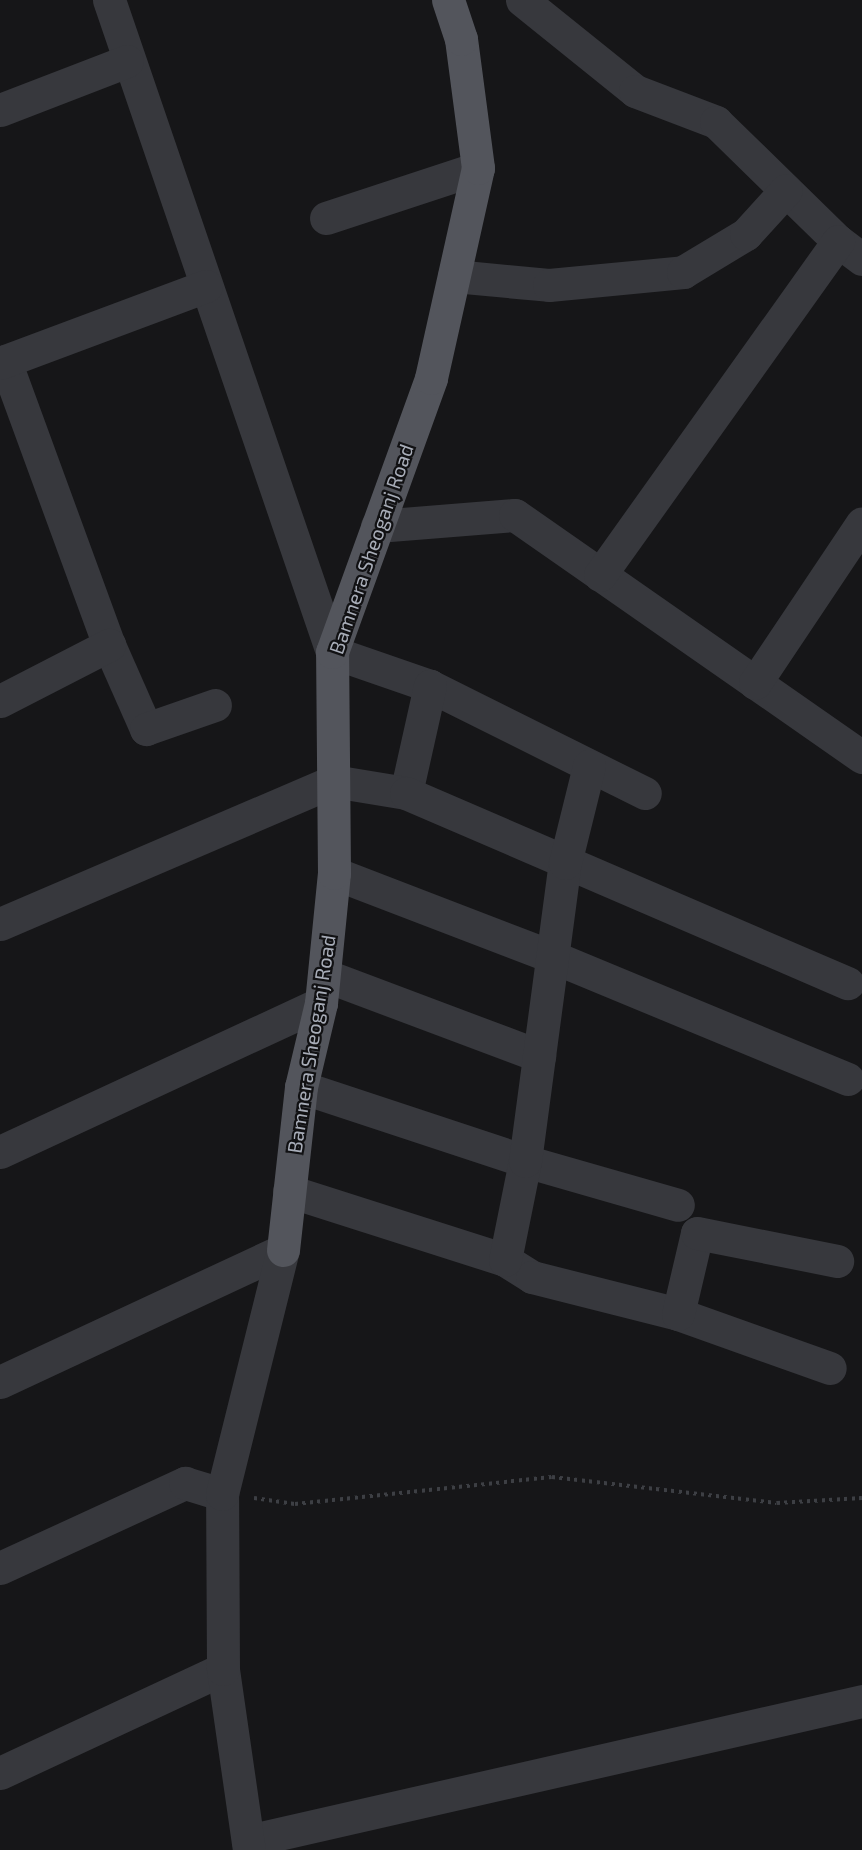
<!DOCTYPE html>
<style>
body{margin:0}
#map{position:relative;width:862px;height:1850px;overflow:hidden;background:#161618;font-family:"Exo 2",sans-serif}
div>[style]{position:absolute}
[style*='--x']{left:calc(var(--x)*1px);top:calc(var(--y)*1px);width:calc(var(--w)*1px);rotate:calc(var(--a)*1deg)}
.path>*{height:4px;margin-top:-2px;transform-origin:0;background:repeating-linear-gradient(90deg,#3d3f44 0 3px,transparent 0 7.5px)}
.minor>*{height:33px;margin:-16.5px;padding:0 16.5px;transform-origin:16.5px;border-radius:16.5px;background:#37383d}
.major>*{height:33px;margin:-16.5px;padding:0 16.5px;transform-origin:16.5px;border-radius:16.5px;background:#53555c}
span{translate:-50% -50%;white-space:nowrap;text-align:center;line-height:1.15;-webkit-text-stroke:4.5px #111113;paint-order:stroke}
.street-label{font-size:20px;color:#a8adb8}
</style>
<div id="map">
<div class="path">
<i style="--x:254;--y:1498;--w:41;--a:8.3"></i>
<i style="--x:295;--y:1504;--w:258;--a:-6"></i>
<i style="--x:552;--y:1477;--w:226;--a:6.6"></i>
<i style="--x:777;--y:1503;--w:85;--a:-3.4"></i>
</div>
<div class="minor">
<i style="--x:109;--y:0;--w:689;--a:71.12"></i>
<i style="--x:332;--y:652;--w:104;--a:19.1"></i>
<i style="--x:430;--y:686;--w:240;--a:26.5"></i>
<i style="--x:522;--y:0;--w:145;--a:38.8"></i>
<i style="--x:635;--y:91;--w:87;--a:20.9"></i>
<i style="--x:716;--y:122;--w:170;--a:44.3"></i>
<i style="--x:838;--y:241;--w:30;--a:37"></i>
<i style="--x:0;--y:110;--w:136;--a:-21.1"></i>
<i style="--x:326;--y:218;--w:160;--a:-18.2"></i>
<i style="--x:454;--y:276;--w:95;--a:5.4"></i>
<i style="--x:549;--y:285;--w:135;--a:-5.5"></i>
<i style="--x:683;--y:272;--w:74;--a:-31.1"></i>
<i style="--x:746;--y:234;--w:59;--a:-47.7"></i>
<i style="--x:5;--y:361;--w:302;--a:69.9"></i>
<i style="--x:109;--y:645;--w:92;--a:66.2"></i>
<i style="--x:146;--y:729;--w:73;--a:-19.2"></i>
<i style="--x:0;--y:363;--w:220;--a:-20.5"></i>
<i style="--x:377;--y:526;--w:138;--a:-4.6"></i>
<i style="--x:515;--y:515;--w:423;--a:34.9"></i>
<i style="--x:600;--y:575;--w:410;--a:-54.5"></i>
<i style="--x:755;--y:683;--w:192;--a:-56.2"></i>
<i style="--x:0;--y:701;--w:123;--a:-27.2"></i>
<i style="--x:406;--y:793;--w:110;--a:-77.4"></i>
<i style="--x:334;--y:873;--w:235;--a:21"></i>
<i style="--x:553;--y:957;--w:319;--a:22.5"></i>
<i style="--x:0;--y:924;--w:362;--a:-23.2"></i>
<i style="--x:333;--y:781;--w:74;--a:9.3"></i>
<i style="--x:406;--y:793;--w:481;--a:23.3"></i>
<i style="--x:324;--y:975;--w:230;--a:20.6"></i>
<i style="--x:301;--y:1087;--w:236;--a:18.3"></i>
<i style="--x:525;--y:1161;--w:159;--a:16"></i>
<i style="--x:0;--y:1152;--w:354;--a:-24.9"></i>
<i style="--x:289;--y:1191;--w:227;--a:17.7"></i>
<i style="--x:505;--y:1260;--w:32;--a:32"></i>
<i style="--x:532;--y:1277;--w:151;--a:14.2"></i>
<i style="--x:678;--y:1314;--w:161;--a:19.6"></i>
<i style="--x:505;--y:1260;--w:101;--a:-78.6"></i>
<i style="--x:525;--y:1161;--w:301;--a:-82.4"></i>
<i style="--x:565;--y:863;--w:100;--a:-76.1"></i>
<i style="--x:678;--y:1314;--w:83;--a:-76.8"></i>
<i style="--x:697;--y:1233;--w:143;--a:11.3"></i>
<i style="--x:0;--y:1382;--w:312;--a:-25"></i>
<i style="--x:0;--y:1568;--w:204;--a:-24.7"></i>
<i style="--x:185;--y:1483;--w:39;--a:17"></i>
<i style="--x:0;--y:1773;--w:246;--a:-25"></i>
<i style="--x:248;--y:1841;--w:630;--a:-12.84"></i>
<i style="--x:249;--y:1850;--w:183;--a:-98.2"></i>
<i style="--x:223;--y:1669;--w:175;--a:-90.3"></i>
<i style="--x:222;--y:1494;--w:252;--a:-76"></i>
</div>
<div class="major">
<i style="--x:283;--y:1250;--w:164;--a:-83.7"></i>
<i style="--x:301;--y:1087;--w:86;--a:-76.6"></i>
<i style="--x:321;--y:1003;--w:131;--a:-84.3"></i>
<i style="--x:334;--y:873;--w:221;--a:-90.5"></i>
<i style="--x:332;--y:652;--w:291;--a:-70.1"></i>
<i style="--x:431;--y:378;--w:215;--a:-77.4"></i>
<i style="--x:478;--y:168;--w:130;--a:-97.5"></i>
<i style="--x:461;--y:39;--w:41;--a:-108.4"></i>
</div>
<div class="street-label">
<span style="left:371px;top:549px;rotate:-71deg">Bamnera Sheoganj Road</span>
<span style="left:311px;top:1044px;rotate:-81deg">Bamnera Sheoganj Road</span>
</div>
</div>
